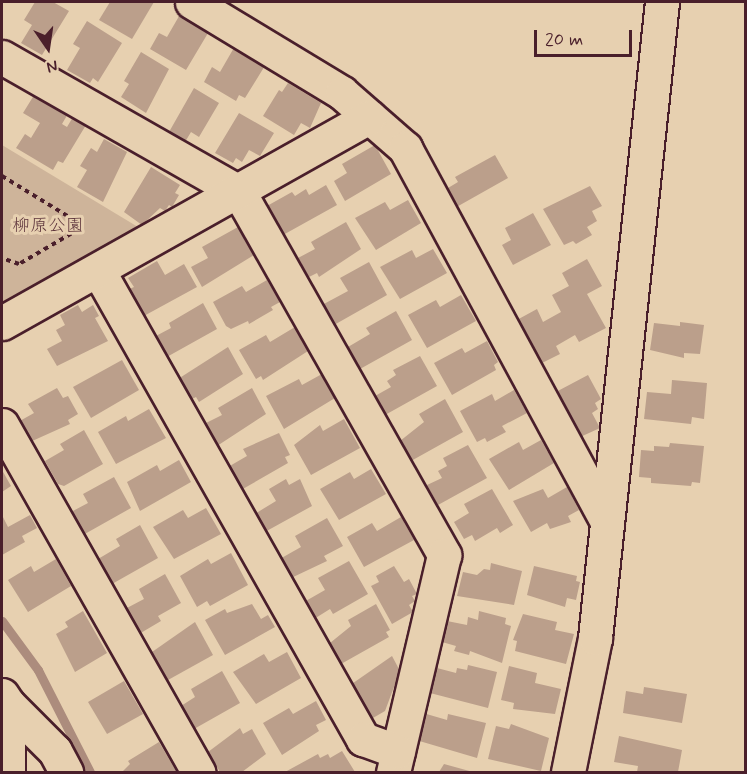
<!DOCTYPE html>
<meta charset="utf-8">
<style>
body{margin:0}
#map{position:relative;width:747px;height:774px;overflow:hidden;background:#e7d0b0;font-family:Mynerve,"Klee One",sans-serif}
div>[style]{position:absolute}
[style*='--x']{left:calc(var(--x)*1px);top:calc(var(--y)*1px);width:calc(var(--w)*1px);rotate:calc(var(--a)*1deg)}
.green>*{inset:0;background:#ceb49a}
.stream>*{height:9px;margin:-4.5px;padding:0 4.5px;transform-origin:4.5px;border-radius:4.5px;background:#ac8c7d}
.building>*{inset:0;background:#bb9f8b}
.path>*{height:4px;margin-top:-2px;transform-origin:0;background:repeating-linear-gradient(90deg,#4a1f2b 0 4.5px,transparent 0 9px)}
.roads{filter:drop-shadow(2px 0 #4a1f2b) drop-shadow(-2px 0 #4a1f2b) drop-shadow(0 2px #4a1f2b) drop-shadow(0 -2px #4a1f2b)}
.minor>*{height:33px;margin:-16.5px;padding:0 16.5px;transform-origin:16.5px;border-radius:16.5px;background:#e7d0b0}
span{translate:-50% -50%;white-space:nowrap;text-align:center;line-height:1.15;-webkit-text-stroke:6px #e7d0b0;paint-order:stroke}
.park-label{font-size:18px;color:#5e353c}
.frame{position:absolute;inset:0;border:3px solid #4a1f2b;pointer-events:none}
.north{position:absolute;left:18px;top:18px;width:60px;height:60px;-webkit-text-stroke:4px #e7d0b0;paint-order:stroke;rotate:167deg;font-size:16px;font-weight:700;line-height:24px;text-align:center;color:#4a1f2b}
.north::after{content:'';display:block;margin:auto;width:21px;height:27px;background:#4a1f2b;clip-path:polygon(50% 0,100% 100%,50% 72%,0 100%)}
.scale{position:absolute;left:534px;top:30px;width:98px;height:27px;box-sizing:border-box;border:3px solid #4a1f2b;border-top:0;padding-left:8px;font-size:18px;line-height:21px;white-space:nowrap;color:#4a1f2b;-webkit-text-stroke:4px #e7d0b0;paint-order:stroke}
</style>
<div id="map">
<div class="green">
<i style="clip-path:polygon(2px 145px,138px 227px,2px 307px)"></i>
</div>
<div class="stream">
<i style="--x:2;--y:621;--w:61;--a:53.7"></i>
<i style="--x:38;--y:670;--w:114;--a:63"></i>
</div>
<div class="building">
<i style="clip-path:polygon(35px 2px,53px 2px,69px 11px,42px 55px,21px 43px,32px 25px,24px 20px)"></i>
<i style="clip-path:polygon(110px 2px,154px 2px,132px 39px,99px 20px)"></i>
<i style="clip-path:polygon(182px 11px,211px 28px,186px 70px,150px 49px,159px 33px,167px 37px)"></i>
<i style="clip-path:polygon(87px 21px,122px 43px,98px 82px,93px 78px,90px 83px,67px 70px,80px 48px,73px 44px)"></i>
<i style="clip-path:polygon(235px 46px,266px 64px,245px 98px,239px 95px,236px 101px,204px 82px,212px 67px,220px 72px)"></i>
<i style="clip-path:polygon(141px 52px,169px 69px,146px 113px,121px 97px,129px 84px,124px 81px)"></i>
<i style="clip-path:polygon(288px 83px,321px 103px,310px 128px,301px 123px,294px 135px,263px 116px,279px 90px,282px 92px)"></i>
<i style="clip-path:polygon(194px 88px,219px 103px,199px 137px,191px 132px,185px 142px,169px 132px)"></i>
<i style="clip-path:polygon(36px 92px,69px 112px,62px 124px,67px 127px,73px 117px,86px 125px,63px 163px,58px 161px,53px 170px,16px 148px,25px 134px,31px 138px,40px 123px,23px 113px)"></i>
<i style="clip-path:polygon(239px 113px,274px 133px,260px 156px,249px 150px,242px 162px,236px 158px,233px 163px,215px 153px)"></i>
<i style="clip-path:polygon(104px 139px,127px 152px,103px 202px,77px 187px,87px 170px,80px 166px,91px 148px,97px 152px)"></i>
<i style="clip-path:polygon(375px 145px,391px 174px,345px 201px,334px 181px,347px 173px,342px 164px)"></i>
<i style="clip-path:polygon(495px 155px,508px 178px,453px 209px,443px 191px,458px 182px,455px 177px)"></i>
<i style="clip-path:polygon(151px 167px,180px 185px,175px 193px,179px 195px,172px 207px,169px 205px,165px 211px,160px 208px,142px 225px,124px 212px)"></i>
<i style="clip-path:polygon(326px 185px,337px 205px,283px 235px,267px 206px,292px 192px,295px 196px,306px 189px,309px 195px)"></i>
<i style="clip-path:polygon(590px 186px,602px 206px,592px 211px,597px 221px,587px 227px,592px 235px,576px 244px,573px 241px,564px 245px,543px 209px)"></i>
<i style="clip-path:polygon(408px 200px,421px 223px,376px 250px,355px 218px,385px 202px,390px 210px)"></i>
<i style="clip-path:polygon(533px 213px,551px 245px,513px 265px,502px 245px,511px 240px,505px 228px)"></i>
<i style="clip-path:polygon(346px 222px,361px 249px,319px 277px,317px 273px,309px 277px,298px 258px,315px 249px,311px 242px)"></i>
<i style="clip-path:polygon(238px 227px,254px 255px,202px 287px,191px 267px,208px 258px,202px 247px)"></i>
<i style="clip-path:polygon(433px 249px,447px 273px,400px 299px,380px 267px,412px 250px,416px 258px)"></i>
<i style="clip-path:polygon(587px 259px,602px 286px,587px 294px,606px 328px,579px 342px,575px 335px,556px 346px,560px 354px,538px 365px,515px 321px,537px 309px,543px 322px,561px 312px,552px 295px,569px 286px,562px 273px)"></i>
<i style="clip-path:polygon(157px 261px,165px 275px,184px 264px,197px 287px,142px 317px,127px 290px,134px 287px,128px 278px)"></i>
<i style="clip-path:polygon(369px 262px,387px 295px,334px 325px,322px 305px,348px 291px,340px 278px)"></i>
<i style="clip-path:polygon(267px 280px,280px 302px,271px 307px,273px 310px,249px 324px,248px 321px,231px 329px,226px 326px,213px 302px,242px 286px,246px 292px)"></i>
<i style="clip-path:polygon(461px 295px,476px 321px,427px 348px,408px 315px,436px 300px,440px 307px)"></i>
<i style="clip-path:polygon(203px 303px,217px 329px,165px 358px,154px 337px,171px 328px,169px 323px)"></i>
<i style="clip-path:polygon(78px 305px,82px 312px,93px 305px,99px 316px,95px 318px,108px 341px,57px 366px,47px 349px,62px 341px,56px 330px,65px 325px,60px 315px)"></i>
<i style="clip-path:polygon(396px 311px,412px 340px,360px 369px,348px 347px,370px 334px,366px 328px)"></i>
<i style="clip-path:polygon(680px 322px,704px 325px,700px 354px,684px 353px,684px 358px,650px 350px,654px 323px,680px 326px)"></i>
<i style="clip-path:polygon(295px 327px,308px 351px,263px 380px,261px 376px,256px 379px,239px 350px,266px 335px,270px 342px)"></i>
<i style="clip-path:polygon(487px 341px,498px 362px,494px 365px,496px 370px,452px 395px,434px 363px,462px 348px,465px 353px)"></i>
<i style="clip-path:polygon(228px 347px,243px 374px,199px 402px,196px 397px,190px 400px,178px 379px)"></i>
<i style="clip-path:polygon(420px 356px,437px 386px,385px 415px,375px 396px,391px 387px,387px 381px,396px 375px,393px 370px)"></i>
<i style="clip-path:polygon(122px 360px,139px 390px,91px 418px,73px 387px)"></i>
<i style="clip-path:polygon(322px 374px,335px 398px,284px 429px,266px 396px,299px 379px,302px 385px)"></i>
<i style="clip-path:polygon(588px 375px,601px 399px,595px 403px,598px 409px,592px 413px,600px 428px,578px 438px,554px 393px)"></i>
<i style="clip-path:polygon(672px 380px,707px 383px,704px 419px,692px 417px,691px 424px,644px 419px,647px 392px,671px 394px)"></i>
<i style="clip-path:polygon(57px 388px,63px 398px,68px 396px,78px 414px,68px 420px,70px 424px,30px 442px,18px 422px,34px 413px,28px 404px)"></i>
<i style="clip-path:polygon(252px 388px,266px 414px,217px 446px,204px 424px,222px 415px,218px 408px)"></i>
<i style="clip-path:polygon(514px 390px,527px 413px,502px 426px,506px 432px,487px 442px,485px 438px,477px 442px,460px 411px,492px 394px,495px 401px)"></i>
<i style="clip-path:polygon(445px 399px,463px 432px,411px 461px,400px 441px,424px 422px,419px 414px)"></i>
<i style="clip-path:polygon(149px 409px,166px 438px,116px 464px,98px 432px,126px 416px,128px 421px)"></i>
<i style="clip-path:polygon(344px 419px,360px 448px,311px 475px,294px 445px,320px 425px,323px 431px)"></i>
<i style="clip-path:polygon(84px 430px,103px 464px,64px 486px,58px 484px,45px 461px,64px 450px,60px 444px)"></i>
<i style="clip-path:polygon(279px 433px,290px 455px,285px 457px,288px 463px,241px 490px,228px 467px,247px 456px,243px 449px)"></i>
<i style="clip-path:polygon(541px 440px,554px 463px,509px 490px,489px 459px,519px 442px,523px 450px)"></i>
<i style="clip-path:polygon(670px 443px,704px 446px,700px 483px,692px 482px,691px 486px,651px 483px,651px 478px,639px 477px,641px 450px,654px 451px,654px 446px,669px 447px)"></i>
<i style="clip-path:polygon(468px 445px,487px 478px,438px 505px,427px 485px,442px 478px,438px 471px,447px 466px,443px 458px)"></i>
<i style="clip-path:polygon(179px 460px,191px 482px,140px 511px,127px 482px,157px 465px,160px 471px)"></i>
<i style="clip-path:polygon(371px 469px,386px 494px,339px 520px,320px 489px,350px 472px,354px 479px)"></i>
<i style="clip-path:polygon(2px 470px,11px 486px,2px 492px)"></i>
<i style="clip-path:polygon(114px 477px,131px 508px,83px 535px,71px 512px,88px 503px,83px 494px)"></i>
<i style="clip-path:polygon(286px 479px,289px 485px,300px 479px,312px 506px,263px 533px,253px 515px,276px 501px,269px 489px)"></i>
<i style="clip-path:polygon(567px 487px,579px 510px,568px 516px,571px 522px,550px 529px,547px 523px,531px 532px,513px 501px,543px 489px,548px 498px)"></i>
<i style="clip-path:polygon(492px 489px,513px 525px,500px 533px,497px 528px,475px 541px,472px 535px,464px 539px,454px 522px,469px 513px,464px 504px)"></i>
<i style="clip-path:polygon(206px 508px,221px 534px,174px 559px,153px 527px,183px 510px,188px 518px)"></i>
<i style="clip-path:polygon(2px 515px,8px 527px,30px 515px,37px 528px,22px 536px,25px 542px,2px 555px)"></i>
<i style="clip-path:polygon(401px 517px,414px 540px,364px 567px,347px 537px,372px 523px,377px 531px)"></i>
<i style="clip-path:polygon(327px 518px,343px 546px,324px 556px,327px 561px,289px 579px,278px 560px,301px 547px,295px 536px)"></i>
<i style="clip-path:polygon(140px 525px,158px 558px,112px 584px,98px 559px,120px 546px,116px 539px)"></i>
<i style="clip-path:polygon(231px 553px,248px 585px,210px 606px,207px 601px,197px 607px,180px 576px,208px 559px,211px 564px)"></i>
<i style="clip-path:polygon(56px 559px,71px 586px,28px 612px,8px 580px,31px 566px,34px 572px)"></i>
<i style="clip-path:polygon(349px 561px,368px 594px,333px 614px,330px 609px,314px 619px,304px 602px,325px 590px,318px 578px)"></i>
<i style="clip-path:polygon(491px 563px,522px 571px,514px 605px,457px 596px,463px 572px,477px 575px,484px 569px,490px 570px)"></i>
<i style="clip-path:polygon(394px 566px,404px 582px,409px 579px,417px 594px,412px 596px,415px 601px,409px 605px,413px 612px,392px 624px,371px 586px,379px 582px,376px 576px)"></i>
<i style="clip-path:polygon(534px 566px,577px 576px,576px 581px,580px 582px,576px 600px,567px 598px,565px 607px,527px 595px)"></i>
<i style="clip-path:polygon(165px 574px,181px 603px,158px 616px,161px 621px,139px 634px,125px 609px,144px 599px,139px 589px)"></i>
<i style="clip-path:polygon(252px 604px,261px 619px,268px 615px,275px 627px,225px 655px,205px 620px,225px 609px,227px 613px)"></i>
<i style="clip-path:polygon(376px 604px,390px 630px,386px 632px,389px 637px,341px 664px,330px 643px,351px 626px,348px 620px)"></i>
<i style="clip-path:polygon(83px 611px,107px 653px,75px 672px,56px 634px,68px 627px,65px 622px)"></i>
<i style="clip-path:polygon(479px 611px,506px 618px,505px 624px,511px 626px,502px 663px,470px 651px,469px 655px,454px 651px,456px 646px,442px 642px,447px 621px,467px 625px,468px 617px,478px 620px)"></i>
<i style="clip-path:polygon(523px 614px,557px 622px,555px 630px,574px 634px,566px 664px,515px 651px,517px 641px,513px 640px)"></i>
<i style="clip-path:polygon(195px 622px,213px 655px,168px 680px,152px 652px)"></i>
<i style="clip-path:polygon(287px 652px,301px 678px,256px 704px,233px 672px,264px 654px,269px 662px)"></i>
<i style="clip-path:polygon(392px 656px,400px 671px,385px 711px,366px 722px,346px 688px)"></i>
<i style="clip-path:polygon(468px 665px,497px 672px,488px 708px,430px 693px,437px 668px,456px 673px,457px 668px,467px 670px)"></i>
<i style="clip-path:polygon(509px 666px,537px 673px,535px 683px,561px 689px,555px 714px,513px 709px,514px 703px,501px 700px)"></i>
<i style="clip-path:polygon(222px 671px,240px 703px,194px 729px,181px 706px,195px 697px,191px 689px)"></i>
<i style="clip-path:polygon(124px 681px,143px 714px,107px 734px,88px 702px)"></i>
<i style="clip-path:polygon(644px 687px,687px 694px,682px 723px,623px 713px,626px 691px,643px 694px)"></i>
<i style="clip-path:polygon(316px 701px,326px 720px,316px 725px,319px 731px,282px 755px,263px 723px,289px 708px,293px 714px)"></i>
<i style="clip-path:polygon(423px 713px,447px 720px,448px 714px,486px 723px,477px 758px,416px 740px)"></i>
<i style="clip-path:polygon(511px 724px,549px 738px,541px 771px,488px 759px,496px 726px,509px 729px)"></i>
<i style="clip-path:polygon(240px 728px,243px 734px,252px 729px,266px 754px,242px 772px,220px 772px,208px 752px)"></i>
<i style="clip-path:polygon(619px 736px,682px 750px,678px 772px,637px 772px,638px 766px,614px 762px)"></i>
<i style="clip-path:polygon(159px 742px,176px 771px,122px 772px,130px 764px,128px 761px)"></i>
<i style="clip-path:polygon(342px 751px,355px 772px,285px 772px,318px 754px,320px 758px,328px 754px,330px 758px)"></i>
<i style="clip-path:polygon(444px 764px,473px 772px,439px 772px)"></i>
</div>
<div class="path">
<i style="--x:2;--y:176;--w:90;--a:31.4"></i>
<i style="--x:79;--y:223;--w:6;--a:90"></i>
<i style="--x:79;--y:229;--w:69;--a:149.7"></i>
<i style="--x:19;--y:264;--w:18;--a:-161"></i>
</div>
<div class="roads">
<div class="minor">
<i style="--x:192;--y:2;--w:175;--a:31.2"></i>
<i style="--x:342;--y:93;--w:84;--a:41.1"></i>
<i style="--x:405;--y:148;--w:424;--a:61.6"></i>
<i style="--x:2;--y:57;--w:273;--a:29.7"></i>
<i style="--x:239;--y:192;--w:417;--a:60.5"></i>
<i style="--x:444;--y:555;--w:223;--a:103.2"></i>
<i style="--x:98;--y:270;--w:539;--a:60.53"></i>
<i style="--x:363;--y:739;--w:37;--a:20"></i>
<i style="--x:2;--y:323;--w:421;--a:-29.3"></i>
<i style="--x:2;--y:425;--w:399;--a:60.5"></i>
<i style="--x:2;--y:695;--w:11;--a:56"></i>
<i style="--x:8;--y:704;--w:68;--a:90"></i>
<i style="--x:8;--y:704;--w:66;--a:45"></i>
<i style="--x:55;--y:751;--w:24;--a:62"></i>
<i style="--x:568;--y:772;--w:137;--a:-78.6"></i>
<i style="--x:595;--y:638;--w:640;--a:-83.99"></i>
</div>
</div>
<div class="park-label">
<span style="left:48px;top:226px">柳原公園</span>
</div>
<div class="frame"></div>
<div class="north">N</div>
<div class="scale">20 m</div>
</div>
